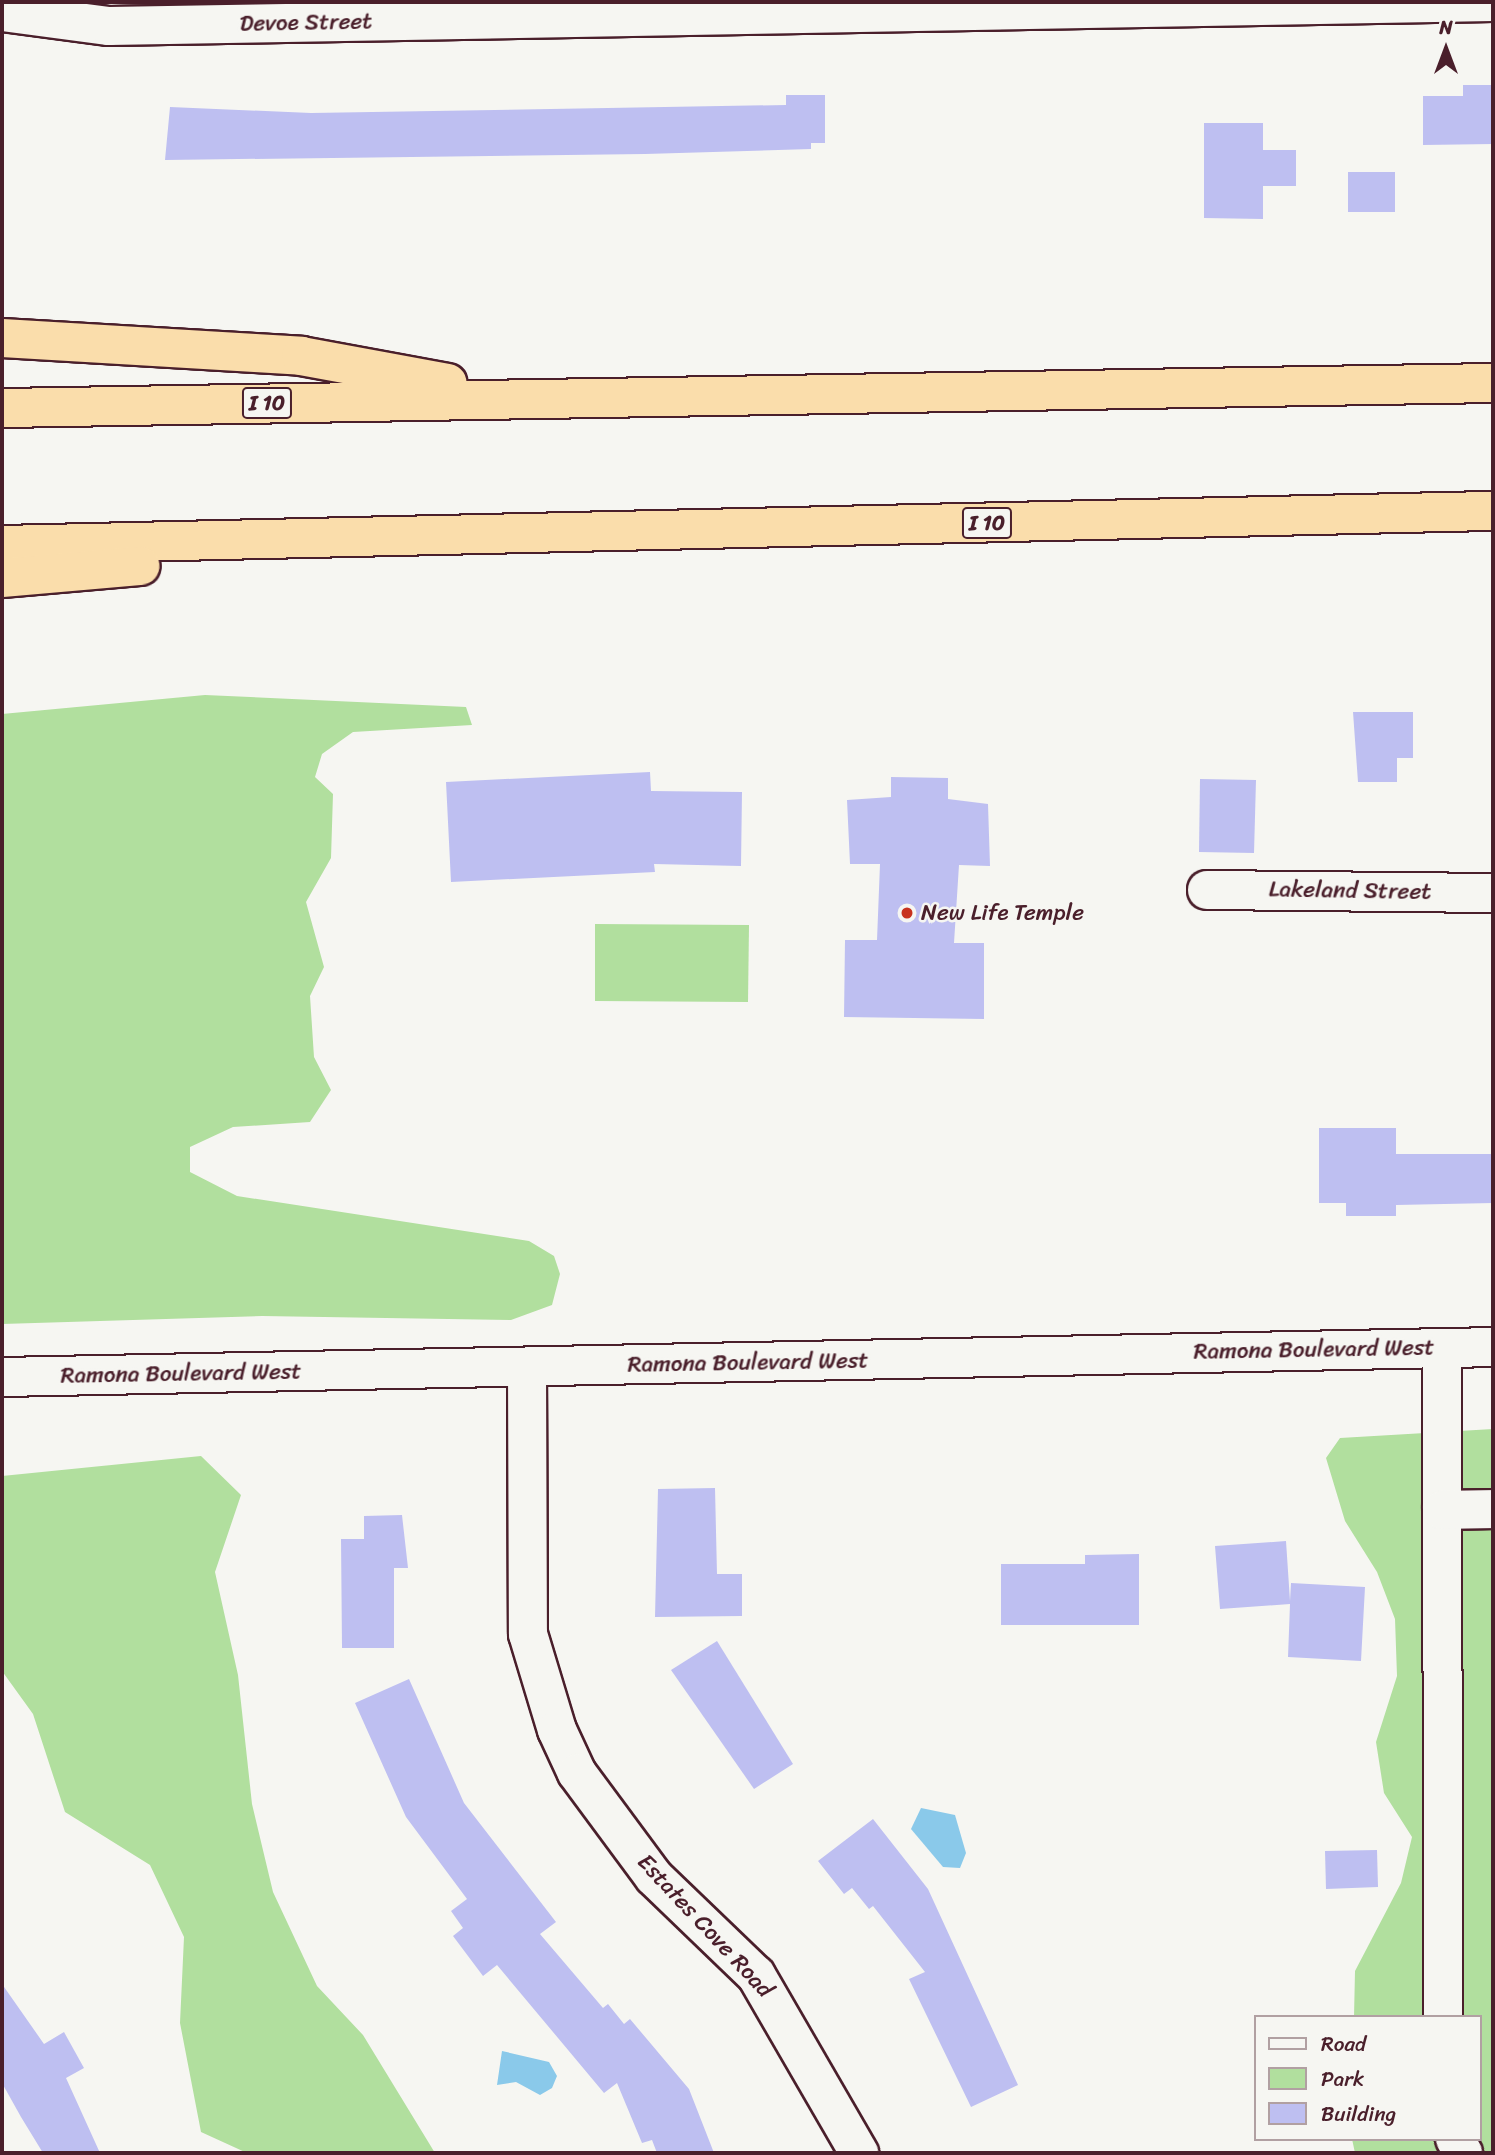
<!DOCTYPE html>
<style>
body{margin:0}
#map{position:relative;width:1495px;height:2155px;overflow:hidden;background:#f6f6f2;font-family:Sriracha,sans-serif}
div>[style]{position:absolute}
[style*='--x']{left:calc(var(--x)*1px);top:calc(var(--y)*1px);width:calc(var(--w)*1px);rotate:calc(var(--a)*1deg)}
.green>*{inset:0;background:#b1df9e}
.water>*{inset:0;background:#8ac9ea}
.building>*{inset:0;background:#bebff1}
.roads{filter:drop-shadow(2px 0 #4a1f2b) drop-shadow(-2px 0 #4a1f2b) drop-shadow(0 2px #4a1f2b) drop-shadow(0 -2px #4a1f2b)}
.minor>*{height:38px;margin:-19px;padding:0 19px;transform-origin:19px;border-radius:19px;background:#f6f6f2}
.highway>*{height:38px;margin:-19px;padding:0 19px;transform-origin:19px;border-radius:19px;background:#faddab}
.dots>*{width:19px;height:19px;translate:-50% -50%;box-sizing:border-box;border:4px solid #f6f6f2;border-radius:50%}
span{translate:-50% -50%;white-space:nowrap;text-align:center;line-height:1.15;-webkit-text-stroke:5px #f6f6f2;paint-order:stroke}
.shield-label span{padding:2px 5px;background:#f6f6f2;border:2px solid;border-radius:5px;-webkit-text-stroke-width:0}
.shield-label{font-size:21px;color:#4a1f2b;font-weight:700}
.street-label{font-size:23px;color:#4a1f2b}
.poi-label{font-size:23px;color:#4a1f2b}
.left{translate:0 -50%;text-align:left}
.frame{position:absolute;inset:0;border:4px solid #4a1f2b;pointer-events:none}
.legend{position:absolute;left:1254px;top:2015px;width:228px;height:126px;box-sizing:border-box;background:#f6f6f2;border:2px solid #b1a0a2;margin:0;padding:9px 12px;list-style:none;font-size:21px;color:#4a1f2b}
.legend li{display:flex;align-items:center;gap:14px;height:35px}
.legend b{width:35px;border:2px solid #b1a0a2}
.north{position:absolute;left:1411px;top:14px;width:70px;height:70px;-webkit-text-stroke:5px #f6f6f2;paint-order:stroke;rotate:0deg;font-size:19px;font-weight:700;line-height:28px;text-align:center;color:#4a1f2b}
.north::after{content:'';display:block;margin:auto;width:24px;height:32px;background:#4a1f2b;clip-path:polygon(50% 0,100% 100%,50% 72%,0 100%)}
</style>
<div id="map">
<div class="green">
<i style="clip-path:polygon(205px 695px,466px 707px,472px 725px,353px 732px,322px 754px,315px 777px,333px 794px,331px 858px,306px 902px,324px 967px,310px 996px,314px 1057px,331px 1090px,310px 1122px,233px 1127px,190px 1147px,190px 1172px,237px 1196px,529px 1241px,554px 1256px,560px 1274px,552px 1305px,511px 1320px,262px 1316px,2px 1324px,2px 714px)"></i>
<i style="clip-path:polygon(595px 924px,749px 925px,748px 1002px,595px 1001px)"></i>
<i style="clip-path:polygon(1493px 1429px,1493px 2153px,1355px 2153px,1352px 2139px,1479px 2139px,1479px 2017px,1354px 2017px,1355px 1971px,1401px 1883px,1412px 1837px,1384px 1793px,1376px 1742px,1397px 1676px,1395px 1619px,1377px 1572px,1345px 1521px,1326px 1458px,1340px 1438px)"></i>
<i style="clip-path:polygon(201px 1456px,241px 1495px,215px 1572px,238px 1675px,252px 1804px,273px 1892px,317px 1986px,363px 2035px,435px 2153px,247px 2153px,201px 2132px,180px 2023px,184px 1937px,150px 1865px,65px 1812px,33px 1714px,2px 1671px,2px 1476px)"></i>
</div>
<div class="water">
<i style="clip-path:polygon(921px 1808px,955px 1815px,966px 1853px,960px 1868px,943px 1867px,911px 1829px)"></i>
<i style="clip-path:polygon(502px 2051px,549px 2062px,557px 2076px,552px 2088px,540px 2095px,516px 2082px,497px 2085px)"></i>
</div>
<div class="building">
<i style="clip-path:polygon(1463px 85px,1493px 85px,1493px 144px,1423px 145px,1423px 96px,1463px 96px)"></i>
<i style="clip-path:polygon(786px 95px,825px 95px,825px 143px,811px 143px,811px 149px,645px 154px,165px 160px,170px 107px,311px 113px,786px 105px)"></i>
<i style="clip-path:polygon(1204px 123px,1263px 123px,1263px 150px,1296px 150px,1296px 186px,1263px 186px,1263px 219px,1204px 218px)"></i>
<i style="clip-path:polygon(1348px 172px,1395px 172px,1395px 212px,1348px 212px)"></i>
<i style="clip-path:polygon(1353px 712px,1413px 712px,1413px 758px,1397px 758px,1397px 782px,1358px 782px)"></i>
<i style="clip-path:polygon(650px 772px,651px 791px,742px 792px,741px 866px,654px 864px,655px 872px,451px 882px,446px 782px)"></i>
<i style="clip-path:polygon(891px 777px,948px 778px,948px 799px,988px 804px,990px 866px,959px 865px,954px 943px,984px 943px,984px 1019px,844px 1017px,845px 940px,877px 940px,880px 864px,850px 864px,847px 800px,891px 797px)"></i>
<i style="clip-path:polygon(1200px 779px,1256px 780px,1254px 853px,1199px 852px)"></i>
<i style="clip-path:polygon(1319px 1128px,1396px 1128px,1396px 1154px,1493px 1154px,1493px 1203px,1396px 1205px,1396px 1216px,1346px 1216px,1346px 1203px,1319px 1203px)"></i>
<i style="clip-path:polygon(715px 1488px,717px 1574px,742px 1574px,742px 1616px,655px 1617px,658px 1489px)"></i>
<i style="clip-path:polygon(402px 1515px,408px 1568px,394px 1568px,394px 1648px,342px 1648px,341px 1539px,364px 1539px,364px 1516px)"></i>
<i style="clip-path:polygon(1286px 1541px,1290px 1601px,1291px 1583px,1365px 1587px,1361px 1661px,1288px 1657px,1290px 1604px,1220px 1609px,1215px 1546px)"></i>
<i style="clip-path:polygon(1139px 1554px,1139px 1625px,1001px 1625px,1001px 1564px,1085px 1564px,1085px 1555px)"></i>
<i style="clip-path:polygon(717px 1641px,793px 1764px,754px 1789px,671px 1670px)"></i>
<i style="clip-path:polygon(409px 1679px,464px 1803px,556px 1922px,540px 1934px,603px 2008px,608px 2004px,624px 2024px,630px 2019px,689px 2089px,714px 2153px,657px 2153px,652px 2140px,642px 2143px,617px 2083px,604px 2093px,497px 1965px,483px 1976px,453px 1936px,463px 1928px,451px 1911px,467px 1899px,406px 1817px,355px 1703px)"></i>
<i style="clip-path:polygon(873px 1819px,928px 1889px,1018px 2085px,971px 2107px,909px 1979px,925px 1972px,873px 1906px,869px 1909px,852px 1888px,844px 1894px,818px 1861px)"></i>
<i style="clip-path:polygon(1377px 1850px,1378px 1887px,1326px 1889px,1325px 1851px)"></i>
<i style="clip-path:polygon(2px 1984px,44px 2044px,64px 2032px,84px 2068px,66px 2078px,100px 2153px,43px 2153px,21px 2117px,2px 2083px)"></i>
</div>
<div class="roads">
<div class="minor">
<i style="--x:2;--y:12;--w:108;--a:7.5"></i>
<i style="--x:109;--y:26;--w:1384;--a:-0.99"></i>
<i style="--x:1207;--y:890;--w:286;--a:0.6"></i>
<i style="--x:1442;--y:1348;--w:669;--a:89.91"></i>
<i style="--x:527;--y:1368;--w:266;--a:89.8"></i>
<i style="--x:528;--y:1634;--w:100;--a:73.2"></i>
<i style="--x:557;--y:1730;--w:47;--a:65.1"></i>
<i style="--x:577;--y:1773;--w:129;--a:53.5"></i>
<i style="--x:654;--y:1877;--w:141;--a:43.9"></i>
<i style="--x:756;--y:1975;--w:206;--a:59.9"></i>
<i style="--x:2;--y:1377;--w:1491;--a:-1.15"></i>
<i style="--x:1442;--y:1510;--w:51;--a:-1.1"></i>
<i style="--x:1455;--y:2139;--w:16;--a:60"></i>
</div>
<div class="highway">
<i style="--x:2;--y:338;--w:300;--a:3.4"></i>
<i style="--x:301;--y:356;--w:149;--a:10.4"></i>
<i style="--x:2;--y:408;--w:1491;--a:-0.96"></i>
<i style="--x:2;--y:545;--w:1491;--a:-1.31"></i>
<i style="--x:2;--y:578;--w:139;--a:-5"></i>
</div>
</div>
<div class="dots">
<i style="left:907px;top:913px;background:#c8321e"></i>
</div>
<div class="shield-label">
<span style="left:267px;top:403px">I 10</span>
<span style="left:987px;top:523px">I 10</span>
</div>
<div class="street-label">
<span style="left:306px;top:23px;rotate:-1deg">Devoe Street</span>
<span style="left:1350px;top:891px;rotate:1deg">Lakeland Street</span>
<span style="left:1314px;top:1350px;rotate:-1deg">Ramona Boulevard West</span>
<span style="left:748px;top:1363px;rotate:-1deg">Ramona Boulevard West</span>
<span style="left:181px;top:1374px;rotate:-1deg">Ramona Boulevard West</span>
<span style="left:705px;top:1926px;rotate:47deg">Estates Cove Road</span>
</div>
<div class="poi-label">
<span class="left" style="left:921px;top:913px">New Life Temple</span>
</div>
<div class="frame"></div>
<ul class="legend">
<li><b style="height:9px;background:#f6f6f2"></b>Road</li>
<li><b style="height:19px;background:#b1df9e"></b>Park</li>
<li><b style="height:19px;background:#bebff1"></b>Building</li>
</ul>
<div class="north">N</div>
</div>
